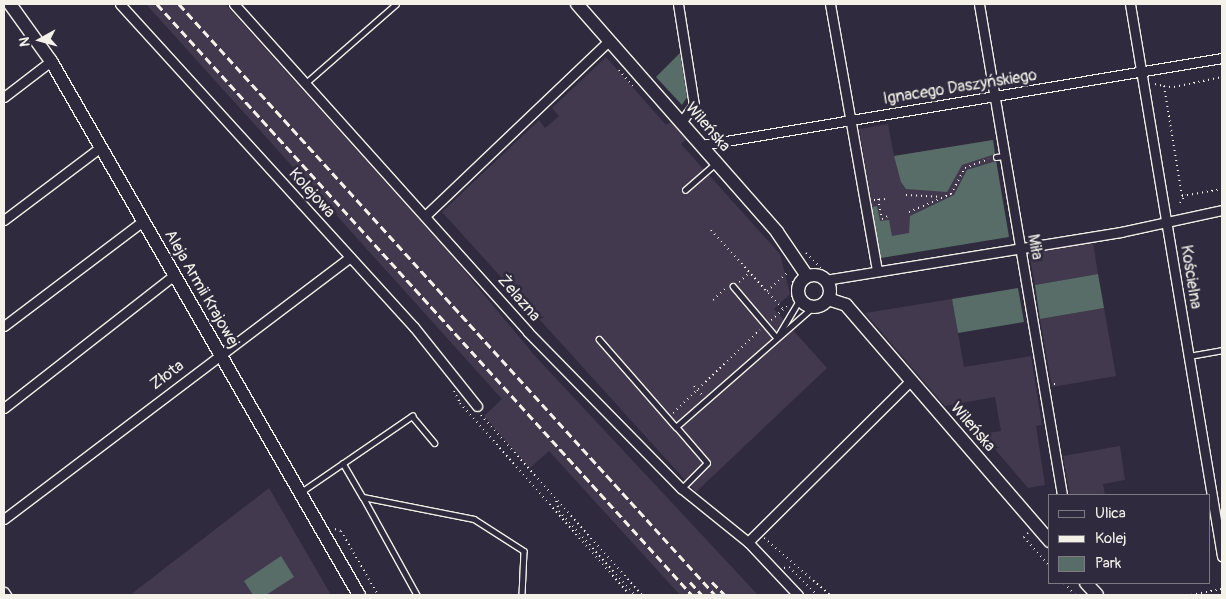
<!DOCTYPE html>
<meta charset="utf-8">
<style>
body{margin:0}
#map{position:relative;width:1226px;height:599px;overflow:hidden;background:#2f2a3d;font-family:Pangolin,sans-serif}
div>[style]{position:absolute}
[style*='--x']{left:calc(var(--x)*1px);top:calc(var(--y)*1px);width:calc(var(--w)*1px);rotate:calc(var(--a)*1deg)}
.built>*{inset:0;background:#42394e}
.green>*{inset:0;background:#586d68}
.path>*{height:2px;margin-top:-1px;transform-origin:0;background:repeating-linear-gradient(90deg,#f4f1e8 0 1px,transparent 0 5px)}
.roads{filter:drop-shadow(1px 0 #f4f1e8) drop-shadow(-1px 0 #f4f1e8) drop-shadow(0 1px #f4f1e8) drop-shadow(0 -1px #f4f1e8)}
.lane>*{height:4.5px;margin:-2.25px;padding:0 2.25px;transform-origin:2.25px;border-radius:2.25px;background:#2f2a3d}
.street>*{height:9px;margin:-4.5px;padding:0 4.5px;transform-origin:4.5px;border-radius:4.5px;background:#2f2a3d}
.secondary>*{height:12px;margin:-6px;padding:0 6px;transform-origin:6px;border-radius:6px;background:#2f2a3d}
.secondary>.ring{margin:-6px;padding:0;box-sizing:content-box;background:none;border:12px solid #2f2a3d;border-radius:50%}
.rail>*{height:3px;margin-top:-1.5px;transform-origin:0;background:repeating-linear-gradient(90deg,#f4f1e8 0 8px,transparent 0 12px)}
span{translate:-50% -50%;white-space:nowrap;text-align:center;line-height:1.15;-webkit-text-stroke:5px #2f2a3d;paint-order:stroke}
.street-label{font-size:16px;color:#f4f1e8}
.frame{position:absolute;inset:0;border:5px solid #f4f1e8;pointer-events:none}
.legend{position:absolute;left:1048px;top:494px;width:162px;height:90px;box-sizing:border-box;background:#2f2a3d;border:1px solid #7e7a81;margin:0;padding:6px 9px;list-style:none;font-size:15px;color:#f4f1e8}
.legend li{display:flex;align-items:center;gap:10px;height:25px}
.legend b{width:25px;border:1px solid #7e7a81}
.north{position:absolute;left:15px;top:15px;width:50px;height:50px;-webkit-text-stroke:4px #2f2a3d;paint-order:stroke;rotate:263deg;font-size:14px;font-weight:700;line-height:20px;text-align:center;color:#f4f1e8}
.north::after{content:'';display:block;margin:auto;width:18px;height:22px;background:#f4f1e8;clip-path:polygon(50% 0,100% 100%,50% 72%,0 100%)}
</style>
<div id="map">
<div class="built">
<i style="clip-path:polygon(146px 4px,225px 4px,451px 255px,535px 356px,758px 595px,680px 595px,549px 451px,530px 468px,484px 416px,502px 399px)"></i>
<i style="clip-path:polygon(606px 57px,666px 125px,672px 121px,687px 138px,681px 144px,780px 254px,790px 294px,774px 309px,827px 368px,696px 492px,442px 212px,539px 120px,545px 128px,559px 116px,552px 108px)"></i>
<i style="clip-path:polygon(888px 124px,894px 156px,993px 140px,1009px 237px,936px 245px,881px 258px,859px 129px)"></i>
<i style="clip-path:polygon(1093px 242px,1098px 274px,1035px 285px,1029px 253px)"></i>
<i style="clip-path:polygon(952px 299px,964px 367px,1031px 356px,1042px 425px,1036px 426px,1045px 485px,1028px 488px,982px 434px,1001px 431px,995px 397px,945px 406px,865px 313px)"></i>
<i style="clip-path:polygon(1104px 308px,1116px 376px,1052px 387px,1040px 319px)"></i>
<i style="clip-path:polygon(1120px 446px,1125px 480px,1103px 484px,1105px 495px,1070px 495px,1063px 456px)"></i>
<i style="clip-path:polygon(269px 488px,331px 595px,130px 595px)"></i>
</div>
<div class="green">
<i style="clip-path:polygon(680px 53px,687px 97px,682px 105px,656px 77px)"></i>
<i style="clip-path:polygon(993px 140px,995px 154px,962px 165px,947px 192px,906px 189px,901px 182px,894px 156px)"></i>
<i style="clip-path:polygon(996px 161px,1009px 237px,881px 258px,872px 207px,877px 206px,880px 221px,889px 220px,892px 236px,909px 233px,910px 216px,954px 195px,967px 170px)"></i>
<i style="clip-path:polygon(1098px 274px,1104px 308px,1040px 319px,1035px 285px)"></i>
<i style="clip-path:polygon(1018px 288px,1024px 322px,958px 333px,952px 299px)"></i>
<i style="clip-path:polygon(281px 556px,294px 577px,266px 595px,253px 595px,244px 581px)"></i>
</div>
<div class="path">
<i style="--x:619;--y:70;--w:23;--a:49"></i>
<i style="--x:1155;--y:84;--w:9;--a:13"></i>
<i style="--x:1170;--y:87;--w:6;--a:-171"></i>
<i style="--x:1164;--y:86;--w:111;--a:80.7"></i>
<i style="--x:1182;--y:196;--w:41;--a:-9.9"></i>
<i style="--x:1174;--y:87;--w:49;--a:-11.8"></i>
<i style="--x:698;--y:117;--w:20;--a:60"></i>
<i style="--x:906;--y:195;--w:33;--a:3"></i>
<i style="--x:878;--y:199;--w:20;--a:79"></i>
<i style="--x:882;--y:219;--w:7;--a:-27"></i>
<i style="--x:874;--y:200;--w:11;--a:-5"></i>
<i style="--x:1180;--y:203;--w:10;--a:-53"></i>
<i style="--x:909;--y:212;--w:46;--a:-23.2"></i>
<i style="--x:951;--y:194;--w:30;--a:-62"></i>
<i style="--x:965;--y:168;--w:25;--a:-21"></i>
<i style="--x:711;--y:230;--w:107;--a:47.7"></i>
<i style="--x:806;--y:253;--w:25;--a:45"></i>
<i style="--x:739;--y:282;--w:15;--a:-42"></i>
<i style="--x:767;--y:291;--w:30;--a:-42"></i>
<i style="--x:792;--y:297;--w:20;--a:-87"></i>
<i style="--x:713;--y:300;--w:18;--a:-43"></i>
<i style="--x:771;--y:320;--w:23;--a:-41"></i>
<i style="--x:1054;--y:384;--w:3;--a:0"></i>
<i style="--x:694;--y:386;--w:12;--a:48"></i>
<i style="--x:454;--y:391;--w:13;--a:63"></i>
<i style="--x:460;--y:403;--w:256;--a:48.5"></i>
<i style="--x:673;--y:413;--w:120;--a:-43.7"></i>
<i style="--x:481;--y:415;--w:241;--a:48.2"></i>
<i style="--x:556;--y:501;--w:10;--a:73"></i>
<i style="--x:559;--y:511;--w:113;--a:47.9"></i>
<i style="--x:335;--y:529;--w:6;--a:18"></i>
<i style="--x:341;--y:531;--w:74;--a:60"></i>
<i style="--x:1028;--y:533;--w:6;--a:135"></i>
<i style="--x:1024;--y:537;--w:40;--a:49"></i>
<i style="--x:764;--y:538;--w:87;--a:40.8"></i>
<i style="--x:784;--y:568;--w:5;--a:-11"></i>
<i style="--x:789;--y:567;--w:40;--a:45"></i>
<i style="--x:1064;--y:583;--w:16;--a:47"></i>
<i style="--x:1191;--y:595;--w:31;--a:-11"></i>
</div>
<div class="roads">
<div class="lane">
<i style="--x:307;--y:82;--w:118;--a:-41.2"></i>
<i style="--x:996;--y:157;--w:8;--a:-7"></i>
<i style="--x:685;--y:190;--w:41;--a:-41.1"></i>
<i style="--x:733;--y:286;--w:68;--a:49.8"></i>
<i style="--x:778;--y:336;--w:43;--a:-59.3"></i>
<i style="--x:599;--y:339;--w:117;--a:48.8"></i>
<i style="--x:1189;--y:356;--w:34;--a:-10"></i>
<i style="--x:343;--y:463;--w:39;--a:60"></i>
<i style="--x:363;--y:497;--w:113;--a:11.2"></i>
<i style="--x:474;--y:519;--w:59;--a:32.6"></i>
<i style="--x:524;--y:551;--w:44;--a:92.6"></i>
<i style="--x:682;--y:488;--w:35;--a:-45"></i>
<i style="--x:707;--y:463;--w:48;--a:-130.7"></i>
<i style="--x:676;--y:427;--w:182;--a:-41.2"></i>
<i style="--x:301;--y:492;--w:135;--a:-34.4"></i>
<i style="--x:412;--y:416;--w:35;--a:50"></i>
<i style="--x:363;--y:497;--w:112;--a:61.1"></i>
</div>
<div class="street">
<i style="--x:120;--y:4;--w:437;--a:47.7"></i>
<i style="--x:414;--y:327;--w:101;--a:51.4"></i>
<i style="--x:234;--y:4;--w:440;--a:48.1"></i>
<i style="--x:528;--y:332;--w:219;--a:45.6"></i>
<i style="--x:681;--y:488;--w:86;--a:38.9"></i>
<i style="--x:748;--y:542;--w:73;--a:46.7"></i>
<i style="--x:678;--y:4;--w:102;--a:81"></i>
<i style="--x:694;--y:105;--w:20;--a:127"></i>
<i style="--x:830;--y:4;--w:270;--a:80"></i>
<i style="--x:979;--y:4;--w:498;--a:80.4"></i>
<i style="--x:1130;--y:4;--w:560;--a:80.54"></i>
<i style="--x:4;--y:97;--w:59;--a:-37.5"></i>
<i style="--x:702;--y:145;--w:527;--a:-9.5"></i>
<i style="--x:426;--y:215;--w:254;--a:-43.6"></i>
<i style="--x:4;--y:220;--w:121;--a:-37"></i>
<i style="--x:825;--y:280;--w:300;--a:-9.2"></i>
<i style="--x:1121;--y:232;--w:103;--a:-12.3"></i>
<i style="--x:4;--y:326;--w:174;--a:-37.1"></i>
<i style="--x:4;--y:408;--w:216;--a:-38"></i>
<i style="--x:4;--y:519;--w:434;--a:-37.1"></i>
<i style="--x:748;--y:542;--w:230;--a:-44.8"></i>
<i style="--x:4;--y:592;--w:4;--a:56"></i>
</div>
<div class="secondary">
<i style="--x:10;--y:4;--w:70;--a:54.3"></i>
<i style="--x:51;--y:61;--w:616;--a:60.02"></i>
<i style="--x:577;--y:4;--w:303;--a:48.7"></i>
<i style="--x:777;--y:232;--w:53;--a:55.7"></i>
<i class="ring" style="left:798px;top:275px;width:20px;height:20px"></i>
<i style="--x:828;--y:299;--w:19;--a:18"></i>
<i style="--x:846;--y:305;--w:312;--a:49.2"></i>
<i style="--x:1086;--y:583;--w:16;--a:47"></i>
</div>
</div>
<div class="rail">
<i style="--x:157;--y:4;--w:797;--a:47.85"></i>
<i style="--x:179;--y:4;--w:798;--a:47.79"></i>
<i style="--x:690;--y:582;--w:18;--a:47"></i>
<i style="--x:712;--y:582;--w:18;--a:45"></i>
</div>
<div class="street-label">
<span style="left:960px;top:87px;rotate:-9deg">Ignacego Daszyńskiego</span>
<span style="left:708px;top:127px;rotate:49deg">Wileńska</span>
<span style="left:312px;top:193px;rotate:48deg">Kolejowa</span>
<span style="left:1035px;top:247px;rotate:80deg">Miła</span>
<span style="left:1191px;top:277px;rotate:81deg">Kościelna</span>
<span style="left:202px;top:289px;rotate:60deg">Aleja Armii Krajowej</span>
<span style="left:519px;top:298px;rotate:49deg">Żelazna</span>
<span style="left:167px;top:375px;rotate:-37deg">Złota</span>
<span style="left:973px;top:427px;rotate:49deg">Wileńska</span>
</div>
<div class="frame"></div>
<ul class="legend">
<li><b style="height:6px;background:#2f2a3d"></b>Ulica</li>
<li><b style="height:6px;background:#f4f1e8"></b>Kolej</li>
<li><b style="height:14px;background:#586d68"></b>Park</li>
</ul>
<div class="north">N</div>
</div>
